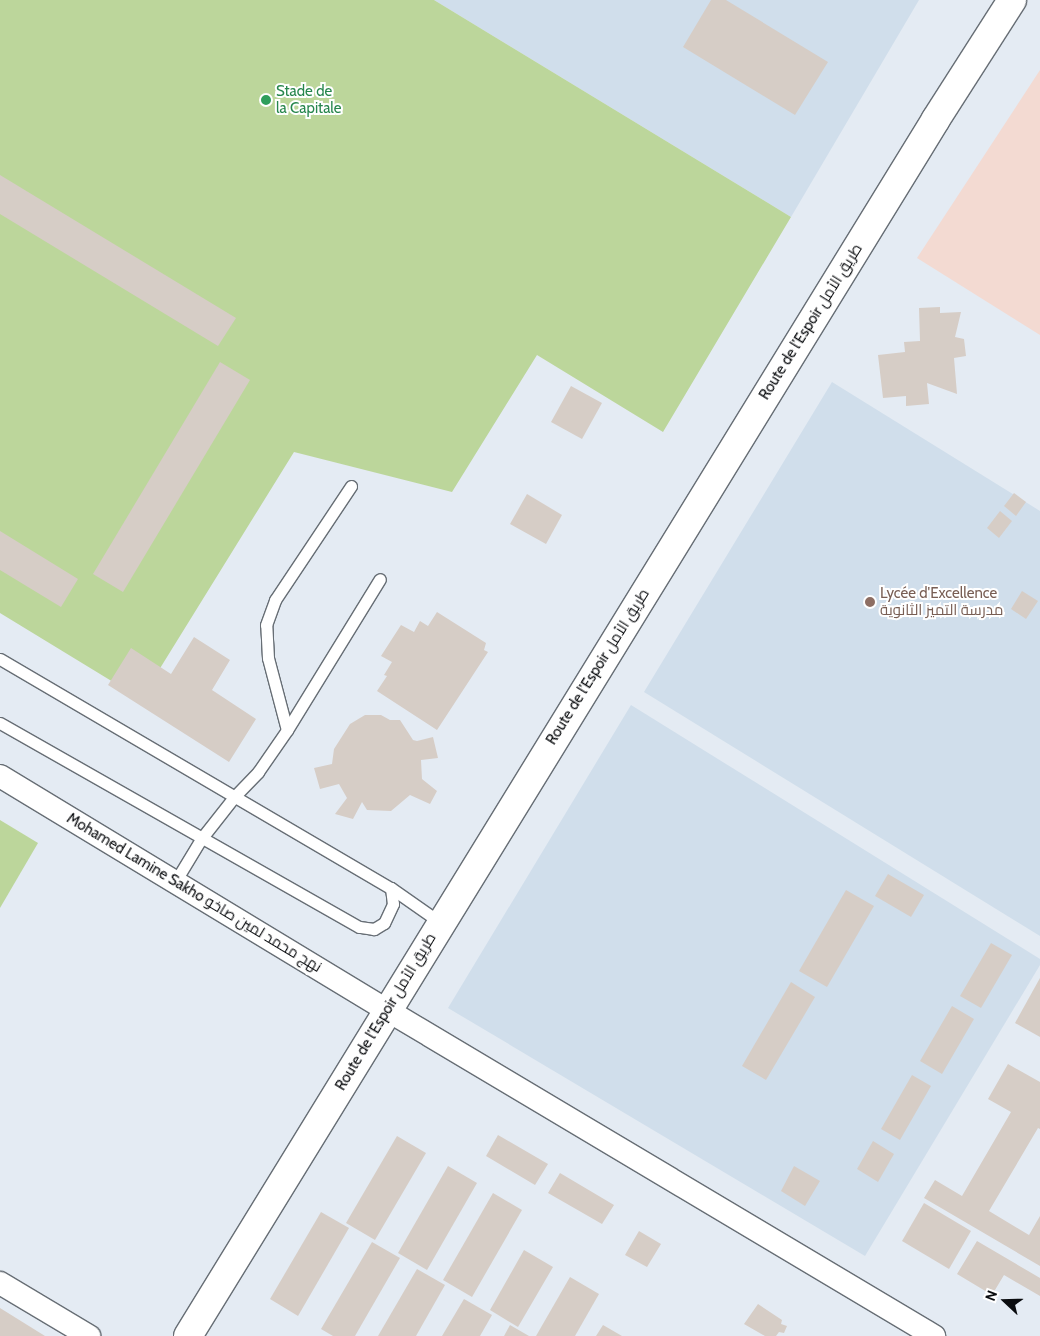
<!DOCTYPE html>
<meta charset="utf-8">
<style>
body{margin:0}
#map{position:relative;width:1040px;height:1336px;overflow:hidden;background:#e4ebf3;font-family:Cabin,Cairo,sans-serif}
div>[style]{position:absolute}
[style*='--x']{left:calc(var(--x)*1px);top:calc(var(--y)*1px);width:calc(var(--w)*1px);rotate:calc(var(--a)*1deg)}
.commercial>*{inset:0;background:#f3dad2}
.built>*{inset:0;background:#d0deeb}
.green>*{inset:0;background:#bcd69b}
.building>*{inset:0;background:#d6cdc6}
.roads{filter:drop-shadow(1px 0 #676e75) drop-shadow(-1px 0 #676e75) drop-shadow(0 1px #676e75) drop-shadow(0 -1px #676e75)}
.lane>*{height:11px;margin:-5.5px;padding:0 5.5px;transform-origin:5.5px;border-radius:5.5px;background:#fff}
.street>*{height:22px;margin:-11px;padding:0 11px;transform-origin:11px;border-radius:11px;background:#fff}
.secondary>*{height:28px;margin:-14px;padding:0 14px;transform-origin:14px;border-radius:14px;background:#fff}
.dots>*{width:14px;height:14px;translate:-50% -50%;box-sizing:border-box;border:2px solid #fff;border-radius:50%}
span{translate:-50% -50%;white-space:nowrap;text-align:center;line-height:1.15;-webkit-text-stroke:4px #fff;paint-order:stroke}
.leisure-label{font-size:15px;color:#27864d}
.left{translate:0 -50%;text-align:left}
.street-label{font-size:15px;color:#0a0c0f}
.education-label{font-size:15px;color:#785e54}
.north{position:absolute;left:980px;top:1276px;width:50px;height:50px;-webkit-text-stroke:4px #fff;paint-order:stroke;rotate:291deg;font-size:14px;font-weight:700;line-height:20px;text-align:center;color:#0a0c0f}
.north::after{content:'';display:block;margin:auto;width:18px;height:22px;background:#0a0c0f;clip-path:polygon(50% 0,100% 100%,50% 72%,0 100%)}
</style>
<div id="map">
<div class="commercial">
<i style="clip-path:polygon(1040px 70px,1040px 335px,917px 258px)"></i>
</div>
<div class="built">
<i style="clip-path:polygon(434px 0,919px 0,791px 217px)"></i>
<i style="clip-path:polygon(832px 382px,1040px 511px,1040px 936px,644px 692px)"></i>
<i style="clip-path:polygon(631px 705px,1040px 959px,1040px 965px,865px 1256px,448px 1008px)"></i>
</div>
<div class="green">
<i style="clip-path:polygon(0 0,434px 0,791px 217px,663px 432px,537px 355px,452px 492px,294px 452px,141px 699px,0 613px)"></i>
<i style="clip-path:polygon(0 820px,38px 843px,0 908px)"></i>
</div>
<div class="building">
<i style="clip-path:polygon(711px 0,726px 0,828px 62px,795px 115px,683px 47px)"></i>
<i style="clip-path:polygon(0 175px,236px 318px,218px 346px,0 214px)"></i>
<i style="clip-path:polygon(940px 307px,940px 313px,961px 312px,955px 337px,964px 339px,966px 356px,954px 358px,957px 394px,927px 383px,929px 404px,906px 406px,906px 396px,883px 398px,878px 355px,905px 352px,904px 342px,920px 341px,919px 308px)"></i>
<i style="clip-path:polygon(220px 362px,250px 380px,123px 592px,93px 574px)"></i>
<i style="clip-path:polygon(571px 386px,602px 403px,582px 439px,551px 422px)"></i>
<i style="clip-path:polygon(1014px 493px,1026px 502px,1016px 516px,1004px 506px)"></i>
<i style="clip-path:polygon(527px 494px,562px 515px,546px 544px,510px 524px)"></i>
<i style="clip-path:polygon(1000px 511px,1012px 521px,999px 538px,987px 528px)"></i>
<i style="clip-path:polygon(0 531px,78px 579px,61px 607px,0 570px)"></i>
<i style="clip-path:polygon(1022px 591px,1038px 601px,1026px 619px,1011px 609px)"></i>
<i style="clip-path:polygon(437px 612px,486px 643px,484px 650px,488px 652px,437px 730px,377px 691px,387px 676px,384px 675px,392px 662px,381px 656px,401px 625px,414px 632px,420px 621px,428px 626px)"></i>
<i style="clip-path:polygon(194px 637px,230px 660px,212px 690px,256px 719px,229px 762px,108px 685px,131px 648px,171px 674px)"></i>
<i style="clip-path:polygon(365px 715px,381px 715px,390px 720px,400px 720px,413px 740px,417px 741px,433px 737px,438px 758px,421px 760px,422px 779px,437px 791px,430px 804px,410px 795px,391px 811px,367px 810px,362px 802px,353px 819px,335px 814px,347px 798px,339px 784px,320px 789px,314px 768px,332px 764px,334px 749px,350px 724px)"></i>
<i style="clip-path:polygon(888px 874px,924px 895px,911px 917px,875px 896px)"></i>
<i style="clip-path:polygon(846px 890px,874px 906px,827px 987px,799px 971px)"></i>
<i style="clip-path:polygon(991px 943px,1012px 955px,981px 1008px,960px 996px)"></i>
<i style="clip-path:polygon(1040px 978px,1040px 1037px,1015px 1023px)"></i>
<i style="clip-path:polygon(791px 982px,815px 997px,766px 1080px,742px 1066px)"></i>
<i style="clip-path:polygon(952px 1006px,974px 1019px,942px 1074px,920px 1061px)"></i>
<i style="clip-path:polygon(1008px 1064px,1040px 1082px,1040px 1129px,1038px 1128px,989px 1211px,1029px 1235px,1040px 1216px,1040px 1266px,924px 1198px,935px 1180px,962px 1196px,1011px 1112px,988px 1099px)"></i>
<i style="clip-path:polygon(912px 1075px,931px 1086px,900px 1140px,881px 1129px)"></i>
<i style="clip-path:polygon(498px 1135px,548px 1164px,535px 1185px,486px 1156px)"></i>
<i style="clip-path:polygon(397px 1136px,426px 1153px,375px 1240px,346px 1223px)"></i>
<i style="clip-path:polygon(873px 1141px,894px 1154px,878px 1182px,857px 1169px)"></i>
<i style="clip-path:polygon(448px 1166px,477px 1183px,427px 1270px,398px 1253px)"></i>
<i style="clip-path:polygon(794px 1166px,820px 1181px,805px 1206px,781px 1191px)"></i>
<i style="clip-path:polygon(560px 1173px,614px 1205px,602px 1224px,548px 1193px)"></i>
<i style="clip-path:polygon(493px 1193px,522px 1210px,472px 1297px,443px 1280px)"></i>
<i style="clip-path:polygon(924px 1203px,971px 1231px,949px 1269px,902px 1241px)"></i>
<i style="clip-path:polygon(321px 1212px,349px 1228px,298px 1316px,270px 1299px)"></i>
<i style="clip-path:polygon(639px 1231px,661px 1244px,647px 1267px,625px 1255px)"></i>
<i style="clip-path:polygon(977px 1241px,1040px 1278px,1040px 1296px,1004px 1275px,992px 1295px,957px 1274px)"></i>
<i style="clip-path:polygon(372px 1242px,400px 1258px,355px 1336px,333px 1336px,321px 1329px)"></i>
<i style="clip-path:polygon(524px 1250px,553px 1267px,518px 1327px,490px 1310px)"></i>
<i style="clip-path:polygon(417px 1269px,445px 1285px,416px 1336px,378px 1336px)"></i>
<i style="clip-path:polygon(570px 1277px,599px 1294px,575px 1336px,536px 1336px)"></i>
<i style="clip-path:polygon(464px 1299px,492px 1315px,480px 1336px,442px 1336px)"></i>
<i style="clip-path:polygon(758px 1304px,782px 1320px,781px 1324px,787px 1326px,784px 1333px,779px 1332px,776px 1336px,765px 1336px,744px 1324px)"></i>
<i style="clip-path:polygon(0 1308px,45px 1336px,0 1336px)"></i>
<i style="clip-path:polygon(510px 1325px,529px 1336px,504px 1336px)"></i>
<i style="clip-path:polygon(603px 1325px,622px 1336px,596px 1336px)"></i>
</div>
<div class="roads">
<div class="lane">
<i style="--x:0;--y:659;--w:453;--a:30.4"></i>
<i style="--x:391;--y:888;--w:16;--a:83"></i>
<i style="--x:393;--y:904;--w:21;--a:115"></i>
<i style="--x:384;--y:923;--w:12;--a:149"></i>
<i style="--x:374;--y:929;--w:15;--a:-172"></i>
<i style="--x:359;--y:927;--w:413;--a:-150.4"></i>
<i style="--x:287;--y:730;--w:74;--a:-104.8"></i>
<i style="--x:268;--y:658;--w:33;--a:-93"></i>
<i style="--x:266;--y:625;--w:27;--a:-70"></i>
<i style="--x:275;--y:600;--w:137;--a:-56.3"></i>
<i style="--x:175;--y:882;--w:50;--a:-58.8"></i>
<i style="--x:201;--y:839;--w:53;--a:-51.8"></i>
<i style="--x:234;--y:797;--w:35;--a:-46"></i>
<i style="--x:258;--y:772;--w:51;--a:-55.4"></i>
<i style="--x:287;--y:730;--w:177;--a:-58.4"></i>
<i style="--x:391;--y:888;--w:61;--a:35"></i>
</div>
<div class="street">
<i style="--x:0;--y:776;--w:452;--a:31.2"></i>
<i style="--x:387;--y:1010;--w:637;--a:30.79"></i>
<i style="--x:0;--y:1283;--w:104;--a:30.8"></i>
</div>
<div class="secondary">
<i style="--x:188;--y:1336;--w:1428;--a:-58.42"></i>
<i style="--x:936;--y:119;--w:141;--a:-57.4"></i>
</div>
</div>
<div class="dots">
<i style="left:266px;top:100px;background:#2e9e5b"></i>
<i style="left:870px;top:602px;background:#8d6e63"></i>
</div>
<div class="leisure-label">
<span class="left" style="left:276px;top:100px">Stade de<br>la Capitale</span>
</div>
<div class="street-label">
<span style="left:811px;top:322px;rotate:-58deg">Route de l’Espoir طريق الأمل</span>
<span style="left:598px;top:667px;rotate:-58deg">Route de l’Espoir طريق الأمل</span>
<span style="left:194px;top:893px;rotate:31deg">Mohamed Lamine Sakho نهج محمد لمين صاخو</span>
<span style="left:386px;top:1012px;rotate:-59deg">Route de l’Espoir طريق الأمل</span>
</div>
<div class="education-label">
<span class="left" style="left:880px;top:602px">Lycée d'Excellence<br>مدرسة التميز الثانوية</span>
</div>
<div class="north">N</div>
</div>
